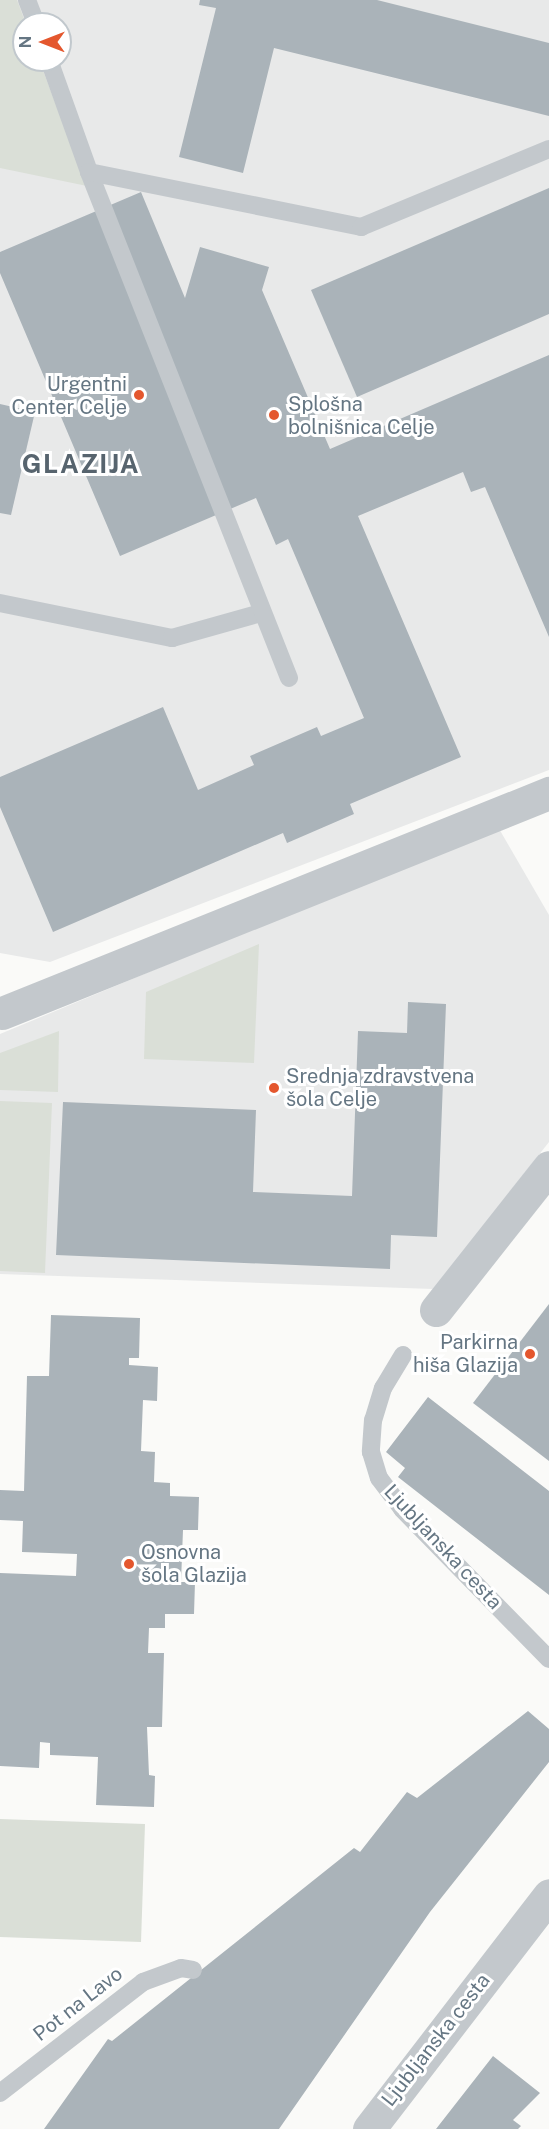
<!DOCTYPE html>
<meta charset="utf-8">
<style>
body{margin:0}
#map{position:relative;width:549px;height:2129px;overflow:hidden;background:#fafaf8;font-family:"Public Sans",sans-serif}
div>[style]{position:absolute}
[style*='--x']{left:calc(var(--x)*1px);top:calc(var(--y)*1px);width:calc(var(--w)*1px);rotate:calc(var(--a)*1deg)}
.built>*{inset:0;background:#e8e9e9}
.green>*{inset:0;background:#dadfd7}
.building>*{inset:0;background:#aab3b9}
.service>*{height:18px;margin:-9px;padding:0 9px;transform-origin:9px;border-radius:9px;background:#c3c8cc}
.minor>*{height:33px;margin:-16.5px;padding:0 16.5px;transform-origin:16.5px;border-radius:16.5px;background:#c3c8cc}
.tertiary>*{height:33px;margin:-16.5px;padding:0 16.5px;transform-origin:16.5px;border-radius:16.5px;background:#c3c8cc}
.dots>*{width:16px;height:16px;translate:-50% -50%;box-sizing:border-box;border:3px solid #fff;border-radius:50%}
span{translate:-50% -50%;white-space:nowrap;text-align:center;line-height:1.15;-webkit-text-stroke:6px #fff;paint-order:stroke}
.poi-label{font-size:20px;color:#657683}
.right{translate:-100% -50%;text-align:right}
.left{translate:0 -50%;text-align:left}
.street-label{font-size:20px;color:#657683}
.district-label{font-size:26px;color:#57646e;font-weight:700;letter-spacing:1.5px}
.north{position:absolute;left:12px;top:12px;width:60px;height:60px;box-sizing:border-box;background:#fff;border:2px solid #c1c8cd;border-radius:50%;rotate:270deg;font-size:16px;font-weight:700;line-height:24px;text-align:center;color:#657683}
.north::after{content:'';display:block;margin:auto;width:21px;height:27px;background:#e4572e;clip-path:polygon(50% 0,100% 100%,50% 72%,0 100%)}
</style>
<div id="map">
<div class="built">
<i style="clip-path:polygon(evenodd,0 0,549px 0,549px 770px,50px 962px,0 953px,0 0,24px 24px,60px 24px,60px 60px,24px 60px,24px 24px)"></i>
<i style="clip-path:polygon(498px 827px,549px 915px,549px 1142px,433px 1289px,0 1274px,0 1034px)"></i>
</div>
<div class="green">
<i style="clip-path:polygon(0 0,17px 0,26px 24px,24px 60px,39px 60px,87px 186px,0 168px)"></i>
<i style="clip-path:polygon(259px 944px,254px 1063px,144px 1059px,146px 992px)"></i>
<i style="clip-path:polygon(59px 1031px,58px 1092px,0 1090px,0 1053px)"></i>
<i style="clip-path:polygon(0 1101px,52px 1103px,45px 1273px,0 1271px)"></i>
<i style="clip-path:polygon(0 1819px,145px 1824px,141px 1942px,0 1937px)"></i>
</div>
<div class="building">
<i style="clip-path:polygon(200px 0,377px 0,549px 43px,549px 116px,274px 48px,243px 173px,179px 157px,216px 8px,199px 5px)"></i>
<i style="clip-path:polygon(549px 188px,549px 314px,357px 397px,311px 290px)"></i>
<i style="clip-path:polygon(141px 192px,185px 298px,200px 247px,269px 267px,262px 290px,330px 449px,549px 355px,549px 637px,485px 487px,471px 492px,463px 472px,358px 516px,461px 757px,350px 804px,354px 814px,287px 843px,283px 833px,53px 932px,0 807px,0 777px,163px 707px,198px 790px,254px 765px,250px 756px,317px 727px,321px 736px,364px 718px,288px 539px,276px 545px,256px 498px,120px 556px,0 273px,0 252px)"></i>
<i style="clip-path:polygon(0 404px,35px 412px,11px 515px,0 513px)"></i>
<i style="clip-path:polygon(408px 1002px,446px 1004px,437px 1237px,391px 1235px,390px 1269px,56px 1255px,63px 1102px,256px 1110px,253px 1192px,352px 1196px,358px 1031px,407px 1033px)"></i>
<i style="clip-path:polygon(549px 1304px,549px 1461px,473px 1403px)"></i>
<i style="clip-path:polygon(51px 1315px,140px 1318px,139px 1358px,129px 1358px,129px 1365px,158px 1367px,157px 1401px,143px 1400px,141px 1451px,155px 1452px,154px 1482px,170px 1483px,170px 1496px,199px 1497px,198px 1530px,183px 1530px,181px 1582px,195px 1582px,194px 1614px,165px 1614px,165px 1628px,149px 1628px,148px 1653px,164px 1653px,162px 1727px,147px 1727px,149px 1775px,155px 1776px,154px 1807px,96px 1805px,98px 1757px,50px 1755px,50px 1743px,40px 1742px,39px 1768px,0 1766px,0 1573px,76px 1576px,77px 1554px,22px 1552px,23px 1521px,0 1520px,0 1490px,24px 1491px,27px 1376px,49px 1376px)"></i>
<i style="clip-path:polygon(428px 1397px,549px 1491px,549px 1595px,398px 1477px,405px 1468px,386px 1452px)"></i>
<i style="clip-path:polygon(528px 1711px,549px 1729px,549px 1762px,430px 1912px,279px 2129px,44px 2129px,108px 2039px,112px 2041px,354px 1848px,360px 1852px,407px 1792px,417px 1798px)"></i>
<i style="clip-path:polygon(493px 2056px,540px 2093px,513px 2120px,521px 2126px,518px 2129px,436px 2129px)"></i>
</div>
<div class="service">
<i style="--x:27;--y:0;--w:26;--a:69"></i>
<i style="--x:49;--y:60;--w:119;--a:70.3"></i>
<i style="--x:0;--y:603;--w:176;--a:11.5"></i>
<i style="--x:172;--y:638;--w:92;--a:-15.7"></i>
<i style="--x:289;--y:678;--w:544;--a:-111.57"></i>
<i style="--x:89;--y:172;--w:278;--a:11.4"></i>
<i style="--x:361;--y:227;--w:204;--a:-22.5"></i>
<i style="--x:403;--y:1355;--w:39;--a:121"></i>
<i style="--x:383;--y:1388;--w:34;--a:107"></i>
<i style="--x:373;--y:1420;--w:32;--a:94"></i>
<i style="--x:371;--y:1452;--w:27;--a:73"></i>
<i style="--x:379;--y:1478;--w:39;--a:53"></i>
<i style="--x:402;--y:1509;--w:210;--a:45.6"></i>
<i style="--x:0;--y:2093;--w:181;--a:-37.8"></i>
<i style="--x:143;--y:1982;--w:40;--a:-20.2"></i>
<i style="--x:181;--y:1968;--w:12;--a:9"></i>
</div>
<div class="minor">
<i style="--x:2;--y:1013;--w:590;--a:-21.91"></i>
<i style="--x:436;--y:1310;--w:182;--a:-51.7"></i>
</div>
<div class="tertiary">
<i style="--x:369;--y:2129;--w:295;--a:-52.4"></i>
</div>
<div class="dots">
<i style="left:139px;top:395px;background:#e4572e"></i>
<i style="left:274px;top:415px;background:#e4572e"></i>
<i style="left:274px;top:1088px;background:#e4572e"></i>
<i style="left:530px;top:1354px;background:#e4572e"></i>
<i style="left:129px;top:1564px;background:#e4572e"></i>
</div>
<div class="poi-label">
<span class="right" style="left:127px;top:396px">Urgentni<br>Center Celje</span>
<span class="left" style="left:288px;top:416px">Splošna<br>bolnišnica Celje</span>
<span class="left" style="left:286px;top:1088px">Srednja zdravstvena<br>šola Celje</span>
<span class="right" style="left:518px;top:1354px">Parkirna<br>hiša Glazija</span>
<span class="left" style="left:141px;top:1564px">Osnovna<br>šola Glazija</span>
</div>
<div class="street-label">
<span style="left:443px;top:1547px;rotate:47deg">Ljubljanska cesta</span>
<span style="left:78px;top:2004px;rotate:-38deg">Pot na Lavo</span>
<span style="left:436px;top:2040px;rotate:-52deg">Ljubljanska cesta</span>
</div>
<div class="district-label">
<span style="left:81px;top:464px">GLAZIJA</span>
</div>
<div class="north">N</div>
</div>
